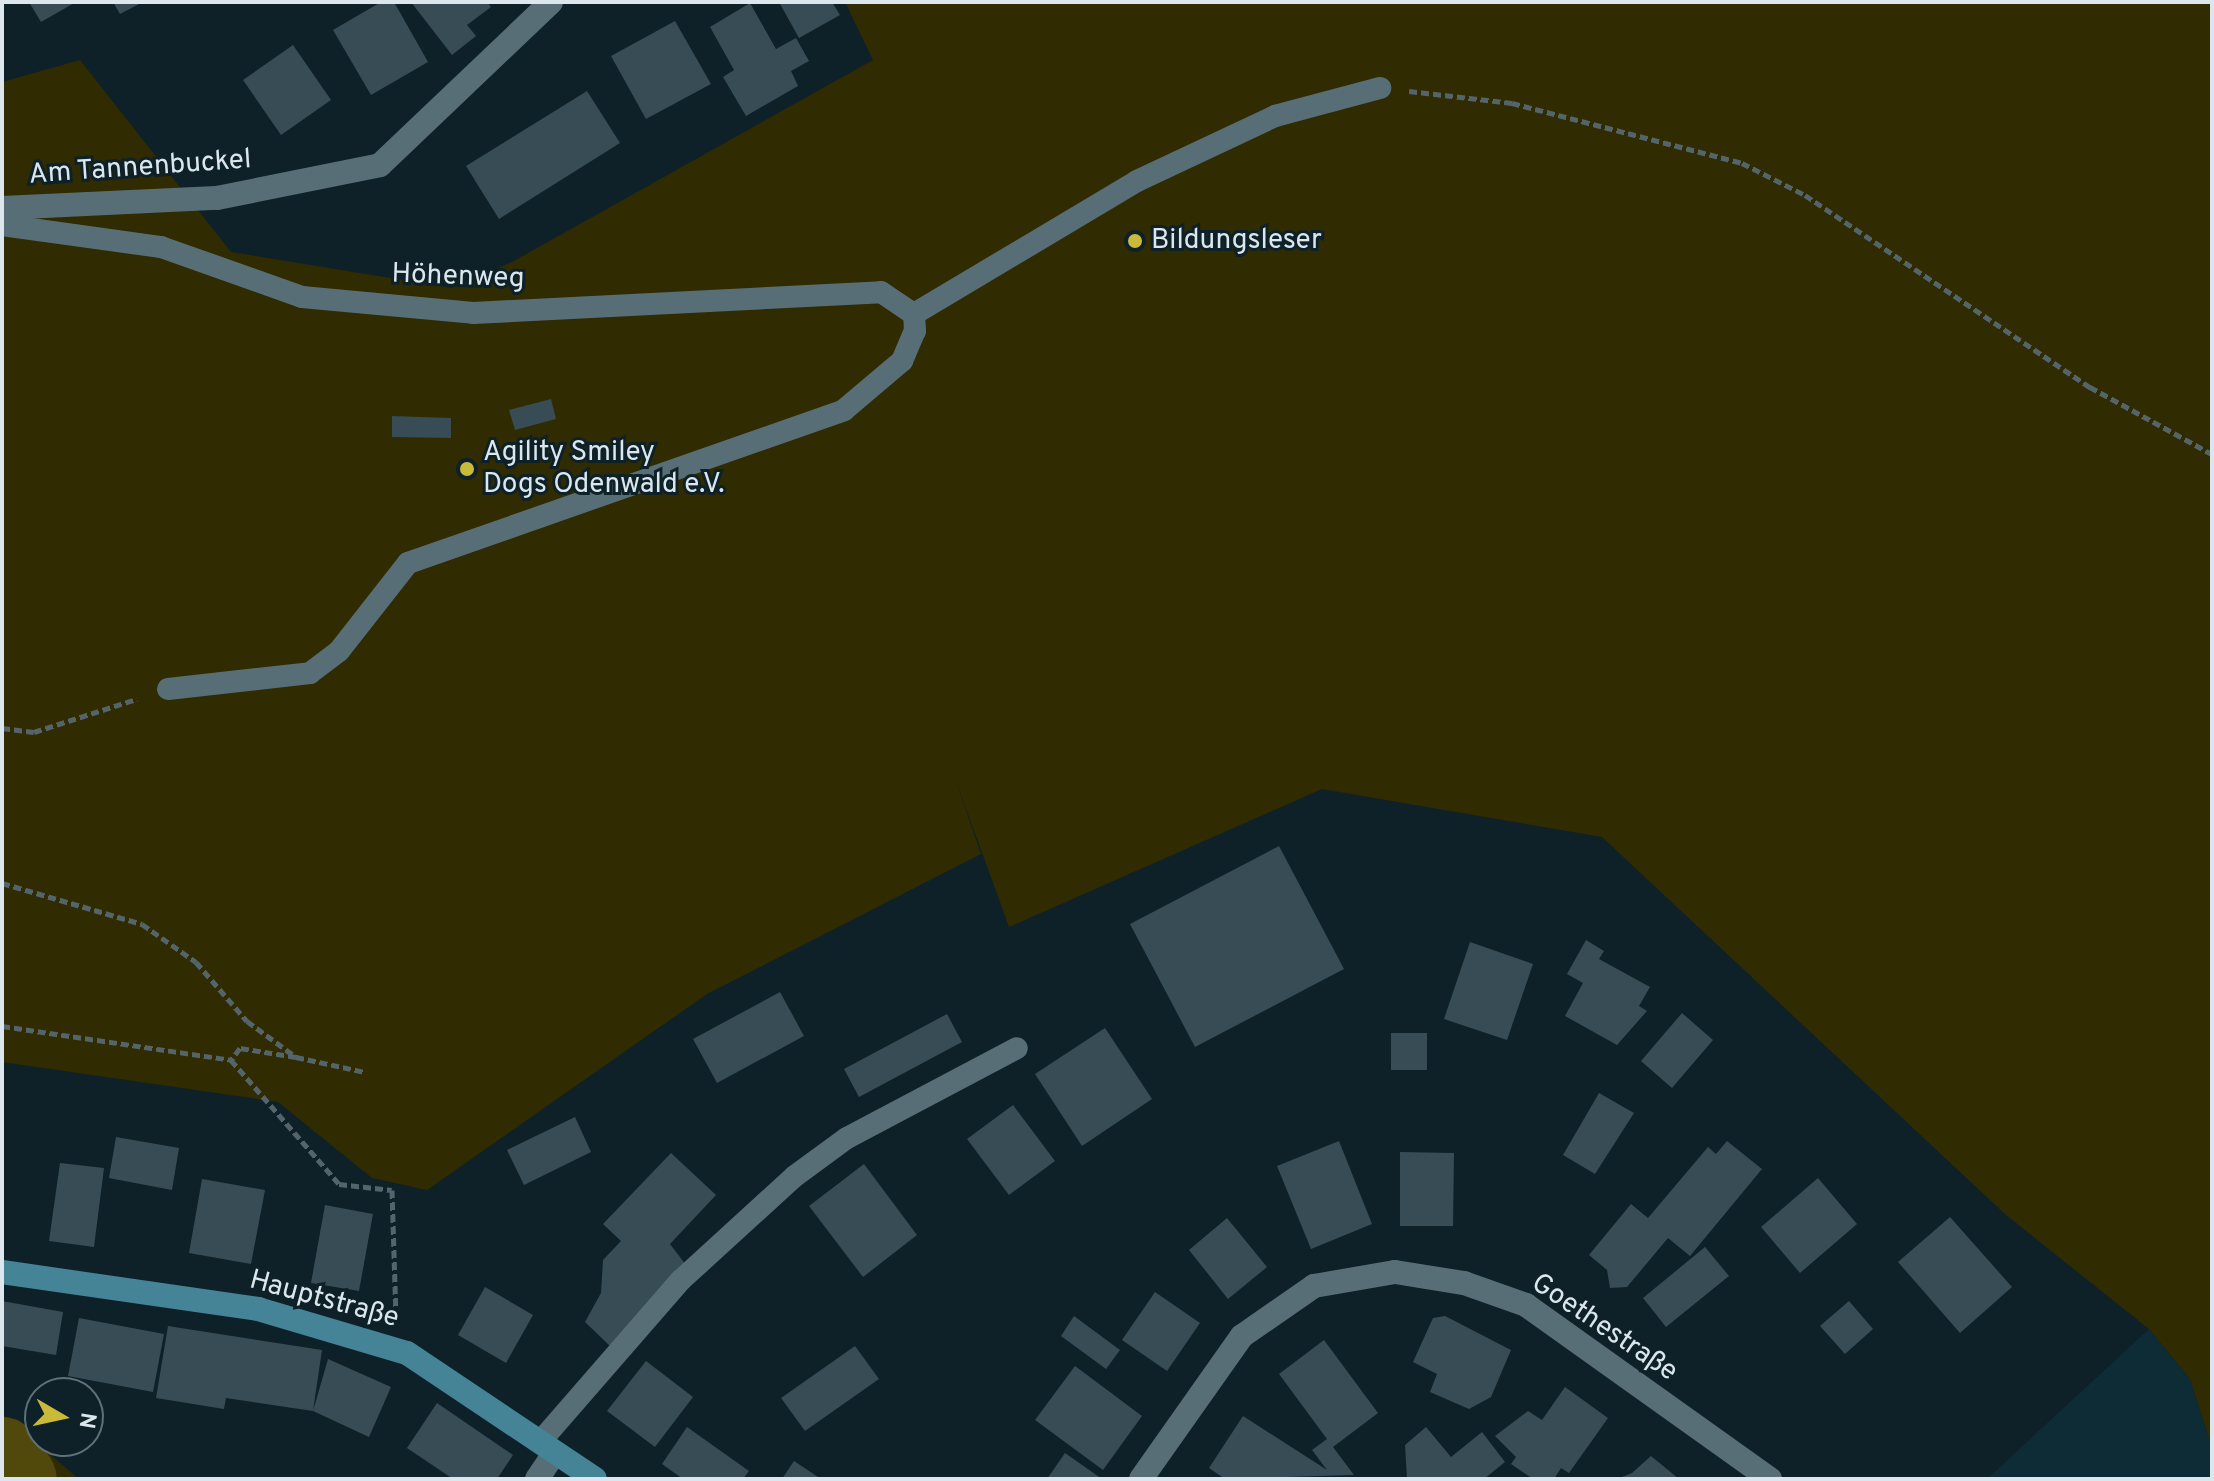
<!DOCTYPE html>
<meta charset="utf-8">
<style>
body{margin:0}
#map{position:relative;width:2214px;height:1481px;overflow:hidden;background:#0e2129;font-family:Overpass,sans-serif}
div>[style]{position:absolute}
[style*='--x']{left:calc(var(--x)*1px);top:calc(var(--y)*1px);width:calc(var(--w)*1px);rotate:calc(var(--a)*1deg)}
.built>*{inset:0;background:#0e2c36}
.green>*{inset:0;background:#302b00}
.river>*{height:76px;margin:-38px;padding:0 38px;transform-origin:38px;border-radius:38px;background:#50490b}
.building>*{inset:0;background:#374c54}
.path>*{height:5px;margin-top:-2.5px;transform-origin:0;background:repeating-linear-gradient(90deg,#53646b 0 8px,transparent 0 12px)}
.lane>*{height:22px;margin:-11px;padding:0 11px;transform-origin:11px;border-radius:11px;background:#586e77}
.street>*{height:24px;margin:-12px;padding:0 12px;transform-origin:12px;border-radius:12px;background:#586e77}
.secondary>*{height:24px;margin:-12px;padding:0 12px;transform-origin:12px;border-radius:12px;background:#458397}
.dots>*{width:22px;height:22px;translate:-50% -50%;box-sizing:border-box;border:4px solid #0e2129;border-radius:50%}
span{translate:-50% -50%;white-space:nowrap;text-align:center;line-height:1.15;-webkit-text-stroke:6px #0e2129;paint-order:stroke}
.street-label{font-size:28px;color:#dbe7ec}
.poi-label{font-size:28px;color:#dbe7ec}
.left{translate:0 -50%;text-align:left}
.frame{position:absolute;inset:0;border:4px solid #dbe7ec;pointer-events:none}
.north{position:absolute;left:24px;top:1377px;width:80px;height:80px;box-sizing:border-box;background:#0e2129;border:2px solid #607077;border-radius:50%;rotate:99deg;font-size:22px;font-weight:700;line-height:32px;text-align:center;color:#dbe7ec}
.north::after{content:'';display:block;margin:auto;width:28px;height:36px;background:#c9ba3a;clip-path:polygon(50% 0,100% 100%,50% 72%,0 100%)}
</style>
<div id="map">
<div class="built">
<i style="clip-path:polygon(2149px 1329px,2190px 1379px,2212px 1448px,2212px 1479px,1987px 1479px)"></i>
</div>
<div class="green">
<i style="clip-path:polygon(845px 2px,2212px 2px,2212px 1448px,2190px 1379px,2149px 1329px,2006px 1215px,1602px 837px,1322px 789px,1009px 927px,956px 781px,981px 854px,707px 994px,427px 1190px,372px 1178px,278px 1102px,2px 1062px,2px 82px,80px 60px,231px 252px,452px 288px,512px 262px,873px 60px)"></i>
<i style="clip-path:polygon(2px 1414px,79px 1479px,2px 1479px)"></i>
</div>
<div class="river">
<i style="--x:2;--y:1455;--w:29;--a:55"></i>
</div>
<div class="building">
<i style="clip-path:polygon(29px 2px,76px 2px,41px 22px)"></i>
<i style="clip-path:polygon(113px 2px,143px 2px,120px 14px)"></i>
<i style="clip-path:polygon(381px 2px,394px 2px,428px 62px,371px 95px,333px 30px)"></i>
<i style="clip-path:polygon(411px 2px,487px 2px,491px 7px,467px 25px,476px 36px,452px 55px)"></i>
<i style="clip-path:polygon(779px 2px,832px 2px,840px 15px,799px 38px)"></i>
<i style="clip-path:polygon(750px 3px,776px 49px,796px 38px,809px 61px,791px 71px,798px 86px,746px 116px,723px 77px,734px 70px,710px 27px)"></i>
<i style="clip-path:polygon(675px 21px,711px 84px,646px 119px,611px 56px)"></i>
<i style="clip-path:polygon(293px 45px,331px 100px,281px 135px,243px 80px)"></i>
<i style="clip-path:polygon(587px 91px,620px 143px,499px 219px,466px 166px)"></i>
<i style="clip-path:polygon(551px 399px,556px 419px,515px 430px,509px 410px)"></i>
<i style="clip-path:polygon(392px 416px,451px 418px,451px 438px,392px 437px)"></i>
<i style="clip-path:polygon(1279px 846px,1344px 969px,1195px 1047px,1130px 924px)"></i>
<i style="clip-path:polygon(1586px 940px,1604px 951px,1599px 959px,1650px 987px,1639px 1006px,1647px 1011px,1617px 1045px,1565px 1016px,1583px 983px,1567px 974px)"></i>
<i style="clip-path:polygon(1470px 942px,1533px 964px,1507px 1040px,1444px 1019px)"></i>
<i style="clip-path:polygon(780px 992px,804px 1036px,717px 1083px,693px 1039px)"></i>
<i style="clip-path:polygon(1682px 1013px,1713px 1040px,1672px 1088px,1641px 1061px)"></i>
<i style="clip-path:polygon(947px 1014px,962px 1042px,859px 1097px,844px 1069px)"></i>
<i style="clip-path:polygon(1105px 1028px,1152px 1099px,1082px 1146px,1035px 1074px)"></i>
<i style="clip-path:polygon(1391px 1033px,1427px 1033px,1427px 1070px,1391px 1070px)"></i>
<i style="clip-path:polygon(1599px 1093px,1634px 1113px,1595px 1174px,1563px 1155px)"></i>
<i style="clip-path:polygon(1013px 1105px,1055px 1161px,1009px 1195px,967px 1139px)"></i>
<i style="clip-path:polygon(575px 1117px,591px 1152px,524px 1185px,507px 1150px)"></i>
<i style="clip-path:polygon(116px 1137px,179px 1148px,172px 1190px,109px 1178px)"></i>
<i style="clip-path:polygon(1339px 1141px,1372px 1224px,1311px 1249px,1277px 1166px)"></i>
<i style="clip-path:polygon(1727px 1141px,1762px 1169px,1690px 1256px,1668px 1238px,1627px 1287px,1610px 1288px,1607px 1270px,1589px 1255px,1631px 1204px,1648px 1218px,1708px 1147px,1716px 1154px)"></i>
<i style="clip-path:polygon(1400px 1152px,1454px 1153px,1453px 1226px,1400px 1226px)"></i>
<i style="clip-path:polygon(671px 1153px,716px 1195px,670px 1244px,686px 1265px,610px 1346px,585px 1322px,601px 1293px,603px 1260px,621px 1241px,603px 1224px)"></i>
<i style="clip-path:polygon(60px 1163px,104px 1168px,94px 1247px,49px 1241px)"></i>
<i style="clip-path:polygon(864px 1164px,917px 1235px,863px 1277px,809px 1206px)"></i>
<i style="clip-path:polygon(1818px 1178px,1857px 1224px,1800px 1273px,1761px 1227px)"></i>
<i style="clip-path:polygon(202px 1179px,265px 1190px,251px 1264px,189px 1253px)"></i>
<i style="clip-path:polygon(325px 1205px,373px 1214px,359px 1291px,311px 1283px)"></i>
<i style="clip-path:polygon(1950px 1217px,2012px 1287px,1960px 1333px,1898px 1262px)"></i>
<i style="clip-path:polygon(1227px 1218px,1267px 1267px,1228px 1299px,1189px 1250px)"></i>
<i style="clip-path:polygon(1705px 1247px,1729px 1276px,1666px 1327px,1643px 1298px)"></i>
<i style="clip-path:polygon(485px 1287px,533px 1315px,506px 1363px,458px 1335px)"></i>
<i style="clip-path:polygon(1155px 1292px,1200px 1323px,1167px 1371px,1122px 1340px)"></i>
<i style="clip-path:polygon(2px 1301px,63px 1312px,56px 1355px,2px 1346px)"></i>
<i style="clip-path:polygon(1849px 1301px,1873px 1329px,1845px 1354px,1820px 1326px)"></i>
<i style="clip-path:polygon(1074px 1316px,1120px 1350px,1106px 1369px,1061px 1336px)"></i>
<i style="clip-path:polygon(1445px 1316px,1511px 1350px,1491px 1397px,1469px 1409px,1430px 1392px,1437px 1374px,1413px 1362px,1433px 1318px)"></i>
<i style="clip-path:polygon(79px 1318px,164px 1334px,153px 1392px,68px 1376px)"></i>
<i style="clip-path:polygon(168px 1326px,322px 1350px,313px 1411px,328px 1359px,391px 1387px,369px 1437px,313px 1411px,226px 1398px,224px 1409px,156px 1398px)"></i>
<i style="clip-path:polygon(1324px 1340px,1378px 1413px,1333px 1447px,1354px 1475px,1225px 1479px,1209px 1468px,1243px 1416px,1327px 1470px,1312px 1450px,1327px 1439px,1279px 1374px)"></i>
<i style="clip-path:polygon(855px 1346px,879px 1379px,805px 1431px,781px 1398px)"></i>
<i style="clip-path:polygon(646px 1361px,693px 1397px,655px 1447px,607px 1411px)"></i>
<i style="clip-path:polygon(1075px 1366px,1142px 1416px,1103px 1470px,1035px 1420px)"></i>
<i style="clip-path:polygon(1565px 1387px,1608px 1418px,1569px 1473px,1561px 1468px,1554px 1479px,1533px 1479px,1511px 1464px,1516px 1457px,1495px 1436px,1528px 1411px,1542px 1420px)"></i>
<i style="clip-path:polygon(437px 1403px,513px 1455px,497px 1479px,453px 1479px,407px 1448px)"></i>
<i style="clip-path:polygon(687px 1427px,749px 1471px,743px 1479px,683px 1479px,662px 1464px)"></i>
<i style="clip-path:polygon(1426px 1427px,1451px 1457px,1482px 1432px,1505px 1462px,1484px 1479px,1407px 1479px,1405px 1445px)"></i>
<i style="clip-path:polygon(1065px 1453px,1102px 1479px,1047px 1479px)"></i>
<i style="clip-path:polygon(1651px 1456px,1679px 1479px,1617px 1479px,1632px 1473px)"></i>
<i style="clip-path:polygon(794px 1461px,821px 1479px,782px 1479px)"></i>
</div>
<div class="path">
<i style="--x:1409;--y:91;--w:104;--a:6.6"></i>
<i style="--x:1512;--y:103;--w:238;--a:14.6"></i>
<i style="--x:1742;--y:163;--w:71;--a:26.9"></i>
<i style="--x:1805;--y:195;--w:344;--a:34"></i>
<i style="--x:2090;--y:387;--w:139;--a:28.8"></i>
<i style="--x:2;--y:728;--w:32;--a:7"></i>
<i style="--x:34;--y:732;--w:108;--a:-17.8"></i>
<i style="--x:2;--y:883;--w:146;--a:16.3"></i>
<i style="--x:142;--y:924;--w:66;--a:35.1"></i>
<i style="--x:196;--y:962;--w:78;--a:49.2"></i>
<i style="--x:247;--y:1021;--w:61;--a:36.3"></i>
<i style="--x:296;--y:1057;--w:57;--a:-170.9"></i>
<i style="--x:240;--y:1048;--w:15;--a:127"></i>
<i style="--x:231;--y:1060;--w:164;--a:48.9"></i>
<i style="--x:339;--y:1184;--w:53;--a:6.5"></i>
<i style="--x:392;--y:1190;--w:126;--a:88.2"></i>
<i style="--x:2;--y:1026;--w:232;--a:8.4"></i>
<i style="--x:296;--y:1057;--w:71;--a:12.3"></i>
</div>
<div class="lane">
<i style="--x:2;--y:225;--w:161;--a:7.9"></i>
<i style="--x:161;--y:247;--w:150;--a:19.5"></i>
<i style="--x:302;--y:297;--w:172;--a:5.3"></i>
<i style="--x:473;--y:313;--w:409;--a:-2.9"></i>
<i style="--x:881;--y:292;--w:40;--a:34"></i>
<i style="--x:914;--y:314;--w:260;--a:-30.8"></i>
<i style="--x:1137;--y:181;--w:153;--a:-25.2"></i>
<i style="--x:1275;--y:116;--w:109;--a:-14.9"></i>
<i style="--x:168;--y:689;--w:143;--a:-6.4"></i>
<i style="--x:310;--y:673;--w:36;--a:-37"></i>
<i style="--x:339;--y:651;--w:112;--a:-51.9"></i>
<i style="--x:408;--y:563;--w:462;--a:-19.3"></i>
<i style="--x:844;--y:410;--w:76;--a:-40.2"></i>
<i style="--x:902;--y:361;--w:33;--a:-67"></i>
<i style="--x:915;--y:331;--w:17;--a:-93"></i>
<i style="--x:540;--y:1442;--w:215;--a:-49"></i>
<i style="--x:681;--y:1280;--w:154;--a:-42.4"></i>
<i style="--x:795;--y:1176;--w:64;--a:-36.2"></i>
<i style="--x:847;--y:1138;--w:192;--a:-27.9"></i>
</div>
<div class="street">
<i style="--x:2;--y:208;--w:215;--a:-2.7"></i>
<i style="--x:217;--y:198;--w:166;--a:-11.4"></i>
<i style="--x:380;--y:165;--w:236;--a:-43.6"></i>
<i style="--x:537;--y:1479;--w:32;--a:-56"></i>
<i style="--x:1141;--y:1479;--w:175;--a:-54.8"></i>
<i style="--x:1242;--y:1336;--w:88;--a:-34.8"></i>
<i style="--x:1314;--y:1286;--w:82;--a:-9.8"></i>
<i style="--x:1395;--y:1272;--w:70;--a:9.1"></i>
<i style="--x:1464;--y:1283;--w:66;--a:19.5"></i>
<i style="--x:1526;--y:1305;--w:300;--a:35.5"></i>
</div>
<div class="secondary">
<i style="--x:2;--y:1272;--w:259;--a:8.2"></i>
<i style="--x:258;--y:1309;--w:155;--a:16.5"></i>
<i style="--x:407;--y:1353;--w:226;--a:33.8"></i>
</div>
<div class="dots">
<i style="left:1135px;top:241px;background:#c9ba3a"></i>
<i style="left:467px;top:469px;background:#c9ba3a"></i>
</div>
<div class="street-label">
<span style="left:140px;top:168px;rotate:-4deg">Am Tannenbuckel</span>
<span style="left:458px;top:277px;rotate:2deg">Höhenweg</span>
<span style="left:324px;top:1300px;rotate:15deg">Hauptstraße</span>
<span style="left:1604px;top:1328px;rotate:34deg">Goethestraße</span>
</div>
<div class="poi-label">
<span class="left" style="left:1151px;top:241px">Bildungsleser</span>
<span class="left" style="left:483px;top:469px">Agility Smiley<br>Dogs Odenwald e.V.</span>
</div>
<div class="frame"></div>
<div class="north">N</div>
</div>
